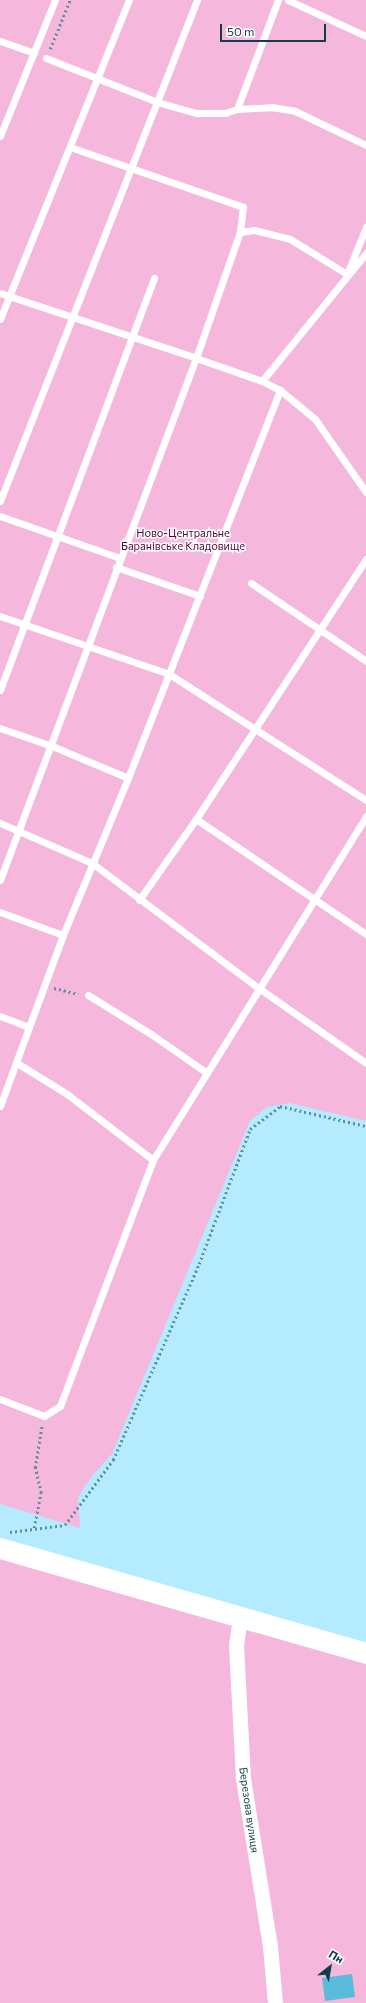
<!DOCTYPE html>
<meta charset="utf-8">
<style>
body{margin:0}
#map{position:relative;width:366px;height:2003px;overflow:hidden;background:#b4ebfe;font-family:Commissioner,sans-serif}
div>[style]{position:absolute}
[style*='--x']{left:calc(var(--x)*1px);top:calc(var(--y)*1px);width:calc(var(--w)*1px);rotate:calc(var(--a)*1deg)}
.green>*{inset:0;background:#f6b7dd}
.building>*{inset:0;background:#58bbdb}
.path>*{height:2.5px;margin-top:-1.25px;transform-origin:0;background:repeating-linear-gradient(90deg,#5f8f9f 0 2px,transparent 0 5px)}
.lane>*{height:7px;margin:-3.5px;padding:0 3.5px;transform-origin:3.5px;border-radius:3.5px;background:#fff}
.street>*{height:15px;margin:-7.5px;padding:0 7.5px;transform-origin:7.5px;border-radius:7.5px;background:#fff}
.secondary>*{height:21px;margin:-10.5px;padding:0 10.5px;transform-origin:10.5px;border-radius:10.5px;background:#fff}
span{translate:-50% -50%;white-space:nowrap;text-align:center;line-height:1.15;-webkit-text-stroke:3px #fff;paint-order:stroke}
.park-label{font-size:11px;color:#51073d}
.street-label{font-size:11px;color:#123d4a}
.north{position:absolute;left:310px;top:1947px;width:40px;height:40px;-webkit-text-stroke:3px #fff;paint-order:stroke;rotate:31deg;font-size:11px;font-weight:700;line-height:16px;text-align:center;color:#123d4a}
.north::after{content:'';display:block;margin:auto;width:14px;height:18px;background:#123d4a;clip-path:polygon(50% 0,100% 100%,50% 72%,0 100%)}
.scale{position:absolute;left:220px;top:24px;width:106px;height:18px;box-sizing:border-box;border:2px solid #123d4a;border-top:0;padding-left:5px;font-size:12px;line-height:14px;white-space:nowrap;color:#123d4a;-webkit-text-stroke:3px #fff;paint-order:stroke}
</style>
<div id="map">
<div class="green">
<i style="clip-path:polygon(0 0,366px 0,366px 1121px,289px 1103px,267px 1107px,250px 1121px,112px 1454px,92px 1476px,78px 1497px,80px 1528px,0 1504px)"></i>
<i style="clip-path:polygon(0 1548px,366px 1653px,366px 2003px,0 2003px)"></i>
</div>
<div class="building">
<i style="clip-path:polygon(352px 1974px,355px 1997px,325px 2001px,322px 1978px)"></i>
</div>
<div class="path">
<i style="--x:50;--y:49;--w:53;--a:-67.8"></i>
<i style="--x:54;--y:988;--w:25;--a:14"></i>
<i style="--x:34;--y:1528;--w:36;--a:-79"></i>
<i style="--x:41;--y:1493;--w:26;--a:-103"></i>
<i style="--x:35;--y:1468;--w:44;--a:-80.8"></i>
<i style="--x:10;--y:1532;--w:55;--a:-7.3"></i>
<i style="--x:65;--y:1525;--w:81;--a:-53.6"></i>
<i style="--x:113;--y:1460;--w:214;--a:-66.3"></i>
<i style="--x:199;--y:1264;--w:144;--a:-69.3"></i>
<i style="--x:250;--y:1129;--w:38;--a:-37"></i>
<i style="--x:280;--y:1106;--w:88;--a:13.1"></i>
</div>
<div class="lane">
<i style="--x:288;--y:0;--w:86;--a:24.8"></i>
<i style="--x:0;--y:41;--w:36;--a:19"></i>
<i style="--x:46;--y:58;--w:119;--a:21.6"></i>
<i style="--x:157;--y:102;--w:41;--a:15.8"></i>
<i style="--x:196;--y:113;--w:29;--a:0"></i>
<i style="--x:225;--y:113;--w:13;--a:-18"></i>
<i style="--x:237;--y:109;--w:34;--a:-3"></i>
<i style="--x:271;--y:107;--w:24;--a:9"></i>
<i style="--x:295;--y:111;--w:79;--a:25.6"></i>
<i style="--x:237;--y:109;--w:116;--a:-69.4"></i>
<i style="--x:0;--y:136;--w:147;--a:-68"></i>
<i style="--x:70;--y:147;--w:183;--a:19.1"></i>
<i style="--x:243;--y:207;--w:25;--a:97"></i>
<i style="--x:0;--y:293;--w:206;--a:18.3"></i>
<i style="--x:196;--y:358;--w:70;--a:19.2"></i>
<i style="--x:262;--y:381;--w:20;--a:27"></i>
<i style="--x:280;--y:390;--w:45;--a:39.6"></i>
<i style="--x:315;--y:419;--w:89;--a:55.1"></i>
<i style="--x:0;--y:319;--w:344;--a:-68"></i>
<i style="--x:262;--y:381;--w:165;--a:-50.9"></i>
<i style="--x:0;--y:501;--w:538;--a:-68.53"></i>
<i style="--x:0;--y:516;--w:127;--a:19.3"></i>
<i style="--x:116;--y:567;--w:89;--a:19"></i>
<i style="--x:251;--y:583;--w:139;--a:34.1"></i>
<i style="--x:0;--y:616;--w:179;--a:18.9"></i>
<i style="--x:169;--y:674;--w:234;--a:32.6"></i>
<i style="--x:0;--y:690;--w:440;--a:-69.5"></i>
<i style="--x:0;--y:728;--w:55;--a:19.1"></i>
<i style="--x:52;--y:746;--w:82;--a:22.8"></i>
<i style="--x:196;--y:819;--w:205;--a:34.1"></i>
<i style="--x:0;--y:823;--w:100;--a:23.5"></i>
<i style="--x:92;--y:863;--w:210;--a:36.9"></i>
<i style="--x:260;--y:989;--w:129;--a:34.9"></i>
<i style="--x:0;--y:880;--w:558;--a:-69.42"></i>
<i style="--x:196;--y:358;--w:133;--a:-70.8"></i>
<i style="--x:240;--y:232;--w:14;--a:-8"></i>
<i style="--x:254;--y:230;--w:37;--a:14"></i>
<i style="--x:290;--y:239;--w:67;--a:31.6"></i>
<i style="--x:347;--y:274;--w:51;--a:-68"></i>
<i style="--x:139;--y:900;--w:99;--a:-54.9"></i>
<i style="--x:196;--y:819;--w:311;--a:-56.8"></i>
<i style="--x:0;--y:912;--w:67;--a:20.1"></i>
<i style="--x:88;--y:995;--w:74;--a:31.8"></i>
<i style="--x:151;--y:1034;--w:68;--a:34.9"></i>
<i style="--x:0;--y:1016;--w:30;--a:21"></i>
<i style="--x:17;--y:1063;--w:59;--a:31.8"></i>
<i style="--x:67;--y:1094;--w:108;--a:37.5"></i>
<i style="--x:0;--y:1106;--w:182;--a:-69.8"></i>
<i style="--x:63;--y:935;--w:170;--a:-67.5"></i>
<i style="--x:128;--y:778;--w:417;--a:-68.6"></i>
<i style="--x:0;--y:1399;--w:47;--a:21.1"></i>
<i style="--x:44;--y:1416;--w:19;--a:-32"></i>
<i style="--x:60;--y:1406;--w:263;--a:-69.3"></i>
<i style="--x:153;--y:1160;--w:405;--a:-58.2"></i>
</div>
<div class="street">
<i style="--x:240;--y:1617;--w:28;--a:98"></i>
<i style="--x:236;--y:1645;--w:133;--a:87"></i>
<i style="--x:243;--y:1778;--w:170;--a:80.9"></i>
<i style="--x:270;--y:1946;--w:57;--a:85"></i>
</div>
<div class="secondary">
<i style="--x:0;--y:1548;--w:381;--a:16"></i>
</div>
<div class="park-label">
<span style="left:183px;top:540px">Ново-Центральне<br>Баранівське Кладовище</span>
</div>
<div class="street-label">
<span style="left:249px;top:1810px;rotate:82deg">Березова вулиця</span>
</div>
<div class="north">Пн</div>
<div class="scale">50 m</div>
</div>
